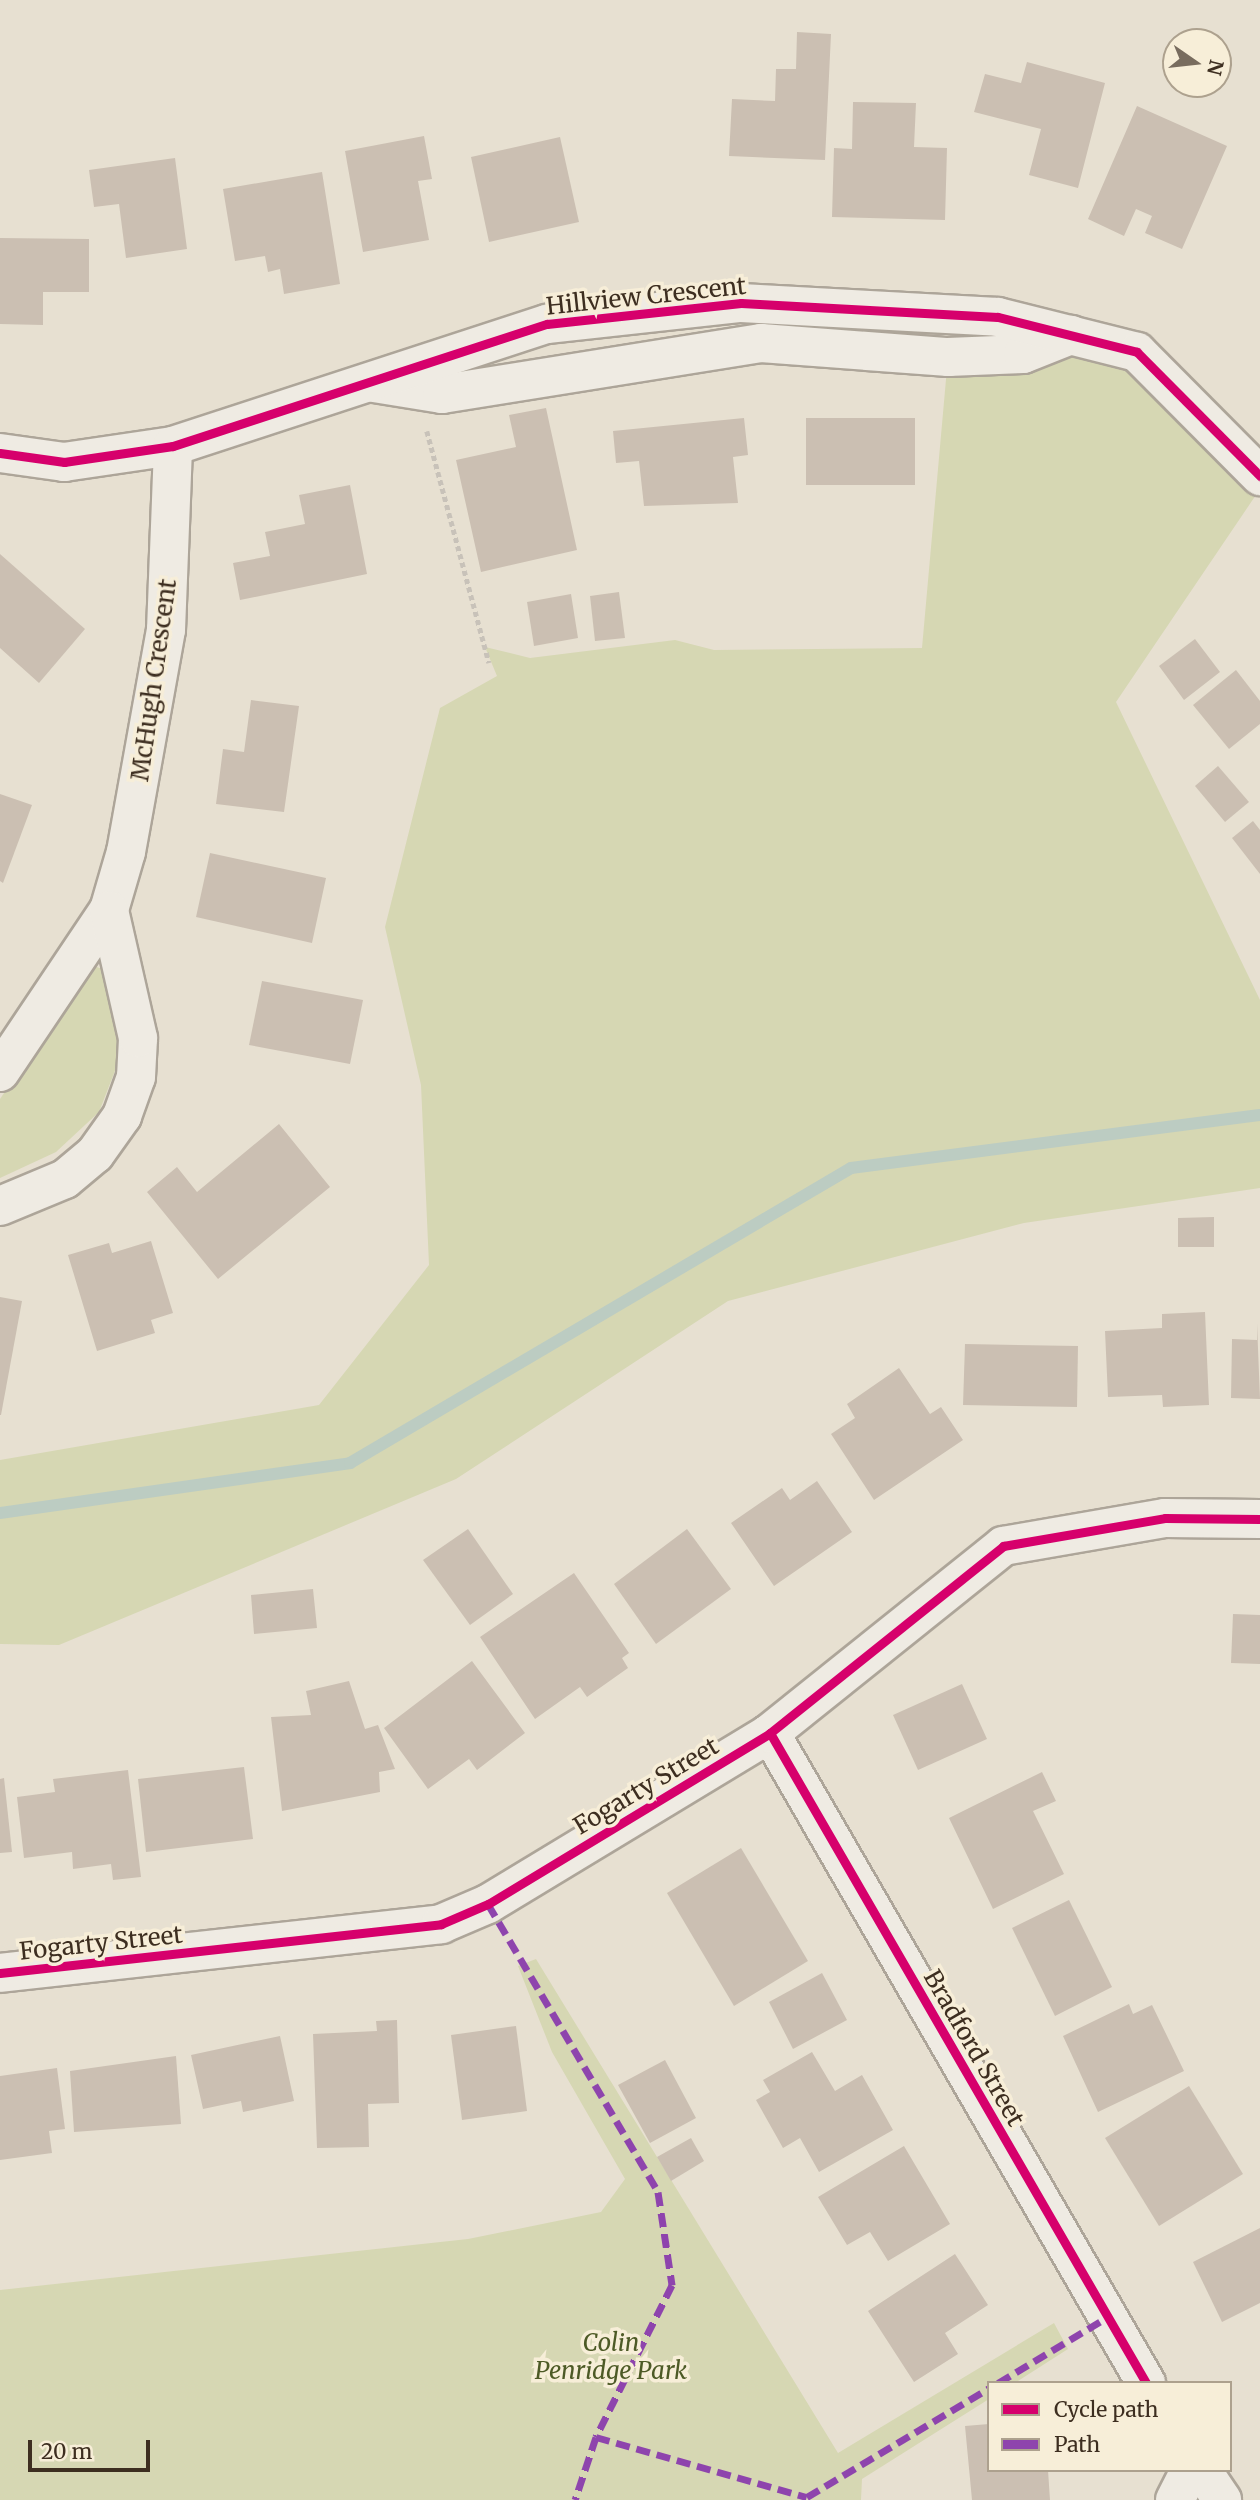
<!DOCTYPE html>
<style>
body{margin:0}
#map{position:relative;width:1260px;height:2500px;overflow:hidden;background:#e7e0d1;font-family:Merriweather,serif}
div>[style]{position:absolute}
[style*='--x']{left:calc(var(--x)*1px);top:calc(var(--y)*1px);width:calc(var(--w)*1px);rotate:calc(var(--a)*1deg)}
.green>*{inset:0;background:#d6d7b3}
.stream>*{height:12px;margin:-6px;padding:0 6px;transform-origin:6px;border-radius:6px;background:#bcccc2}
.building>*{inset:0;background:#cbbfb2}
.path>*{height:4.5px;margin-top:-2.25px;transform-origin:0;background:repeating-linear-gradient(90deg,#c8c2b9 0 5px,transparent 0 8.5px)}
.roads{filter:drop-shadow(2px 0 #ada599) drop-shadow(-2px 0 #ada599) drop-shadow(0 2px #ada599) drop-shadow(0 -2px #ada599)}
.street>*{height:38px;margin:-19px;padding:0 19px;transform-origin:19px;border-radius:19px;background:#efebe3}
.quiet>*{height:7px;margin-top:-3.5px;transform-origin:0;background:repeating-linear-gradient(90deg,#8e44ad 0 14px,transparent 0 21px)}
.cycleway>*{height:9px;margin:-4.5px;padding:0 4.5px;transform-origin:4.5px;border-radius:4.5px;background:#d6006c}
span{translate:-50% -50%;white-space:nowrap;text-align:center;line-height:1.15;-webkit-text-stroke:7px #f7eed8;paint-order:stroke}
.street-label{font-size:24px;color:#3d2e20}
.park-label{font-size:24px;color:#4d5a26;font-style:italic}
.legend{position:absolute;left:987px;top:2381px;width:245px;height:91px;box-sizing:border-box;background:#f7eed8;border:2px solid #ada18e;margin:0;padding:9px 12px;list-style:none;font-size:21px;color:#3d2e20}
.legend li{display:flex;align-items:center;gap:14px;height:35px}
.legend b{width:35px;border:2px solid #ada18e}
.north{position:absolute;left:1162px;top:28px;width:70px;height:70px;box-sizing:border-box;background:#f7eed8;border:2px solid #ada18e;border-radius:50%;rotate:104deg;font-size:19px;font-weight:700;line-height:28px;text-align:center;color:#3d2e20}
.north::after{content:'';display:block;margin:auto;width:24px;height:32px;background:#786c5e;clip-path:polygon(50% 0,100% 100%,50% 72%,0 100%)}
.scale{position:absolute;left:28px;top:2440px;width:122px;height:32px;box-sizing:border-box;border:4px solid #3d2e20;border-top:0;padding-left:9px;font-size:21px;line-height:24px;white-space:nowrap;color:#3d2e20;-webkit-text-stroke:5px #f7eed8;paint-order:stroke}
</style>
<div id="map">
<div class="green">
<i style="clip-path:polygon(1137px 352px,1260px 489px,1116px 702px,1260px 1000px,1260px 1188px,1024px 1223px,728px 1301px,456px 1479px,59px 1645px,0 1644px,0 1460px,319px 1405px,429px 1265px,421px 1085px,385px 927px,440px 708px,497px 676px,485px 647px,530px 658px,675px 640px,714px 650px,922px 648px,948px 357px)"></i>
<i style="clip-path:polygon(91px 965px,108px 971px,125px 1045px,99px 1112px,56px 1152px,0 1178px,0 1099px)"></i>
<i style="clip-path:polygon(536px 1959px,838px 2453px,1054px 2323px,1068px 2349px,1015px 2383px,989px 2383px,989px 2399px,862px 2479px,861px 2500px,0 2500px,0 2290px,468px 2239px,601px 2212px,625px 2179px,552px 2052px,518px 1966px)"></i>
</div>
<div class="stream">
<i style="--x:0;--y:1513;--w:354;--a:-8.1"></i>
<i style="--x:350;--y:1463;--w:581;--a:-30.49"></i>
<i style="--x:851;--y:1168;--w:412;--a:-7.4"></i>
</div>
<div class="building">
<i style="clip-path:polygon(797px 32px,831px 34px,825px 160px,729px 156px,732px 99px,775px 101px,776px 69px,796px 69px)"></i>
<i style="clip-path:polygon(1027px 62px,1105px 83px,1078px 188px,1029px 175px,1041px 129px,974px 112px,985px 74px,1021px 83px)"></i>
<i style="clip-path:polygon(853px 102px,916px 103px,914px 147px,947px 148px,945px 220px,832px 217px,834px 148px,852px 149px)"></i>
<i style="clip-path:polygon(1137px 106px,1227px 146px,1182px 249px,1145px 233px,1152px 216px,1136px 209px,1124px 236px,1088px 219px)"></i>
<i style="clip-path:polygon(424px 136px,432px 179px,418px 181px,429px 240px,363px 252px,345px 151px)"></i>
<i style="clip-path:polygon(560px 137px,579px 222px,489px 242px,471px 157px)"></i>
<i style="clip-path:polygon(175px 158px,187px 249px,126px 258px,119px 204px,94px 207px,89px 170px)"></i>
<i style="clip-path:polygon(322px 172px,340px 284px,284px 294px,280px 269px,268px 272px,265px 256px,235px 261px,223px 189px)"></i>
<i style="clip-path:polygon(0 238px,89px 239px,89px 292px,43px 292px,43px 325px,0 324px)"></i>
<i style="clip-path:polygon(546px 408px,577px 550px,481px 572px,456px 460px,516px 447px,509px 415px)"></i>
<i style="clip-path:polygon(744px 418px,748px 455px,733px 457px,738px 503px,644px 506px,639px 461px,616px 463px,613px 431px)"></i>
<i style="clip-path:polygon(806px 418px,915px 418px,915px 485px,806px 485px)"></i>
<i style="clip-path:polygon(350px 485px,367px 574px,240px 600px,233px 563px,270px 556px,265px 532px,305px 524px,299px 495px)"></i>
<i style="clip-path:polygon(0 554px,85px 629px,39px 683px,0 648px)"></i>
<i style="clip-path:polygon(619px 592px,625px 638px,595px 641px,590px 596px)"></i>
<i style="clip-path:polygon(571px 594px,578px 638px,534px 646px,527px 602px)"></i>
<i style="clip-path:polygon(1195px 639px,1220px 672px,1184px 700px,1159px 666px)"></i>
<i style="clip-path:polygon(1236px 670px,1260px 701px,1260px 724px,1229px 749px,1193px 705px)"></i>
<i style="clip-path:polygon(251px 700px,299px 706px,284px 812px,216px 804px,223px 749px,244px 752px)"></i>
<i style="clip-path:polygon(1218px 766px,1249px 802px,1225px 822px,1195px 786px)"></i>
<i style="clip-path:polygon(0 794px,32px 805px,3px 883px,0 881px)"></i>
<i style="clip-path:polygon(1253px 821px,1260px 830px,1260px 874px,1232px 838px)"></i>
<i style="clip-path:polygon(210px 853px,326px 878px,312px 943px,196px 917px)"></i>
<i style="clip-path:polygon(262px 981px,363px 1000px,350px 1064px,249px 1045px)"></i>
<i style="clip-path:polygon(279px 1124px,330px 1187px,218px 1279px,147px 1192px,177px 1167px,197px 1192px)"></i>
<i style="clip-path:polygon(1214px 1217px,1214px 1247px,1178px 1247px,1178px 1218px)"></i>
<i style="clip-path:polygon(151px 1241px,173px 1313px,151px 1320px,155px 1333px,97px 1351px,68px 1255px,109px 1243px,112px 1253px)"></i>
<i style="clip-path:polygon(0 1297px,22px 1301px,1px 1415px,0 1415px)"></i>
<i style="clip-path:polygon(1205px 1312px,1209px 1405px,1163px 1407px,1162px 1395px,1108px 1397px,1105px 1331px,1162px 1328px,1162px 1314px)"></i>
<i style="clip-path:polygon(1257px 1323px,1260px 1399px,1231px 1398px,1232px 1339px,1257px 1340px)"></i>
<i style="clip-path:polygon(965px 1344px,1078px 1346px,1077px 1407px,963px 1405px)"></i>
<i style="clip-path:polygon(899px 1368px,930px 1414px,941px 1407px,963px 1440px,874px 1500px,831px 1434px,855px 1418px,847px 1404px)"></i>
<i style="clip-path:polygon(817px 1481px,852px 1532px,774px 1586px,731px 1523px,782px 1488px,790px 1500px)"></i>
<i style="clip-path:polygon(468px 1529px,513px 1594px,470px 1625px,423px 1560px)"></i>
<i style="clip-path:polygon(687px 1529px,731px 1589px,656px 1644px,614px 1584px)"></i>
<i style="clip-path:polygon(574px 1573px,629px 1653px,622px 1658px,628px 1668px,587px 1697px,580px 1687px,535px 1719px,480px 1637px)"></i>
<i style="clip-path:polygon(313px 1589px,317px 1628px,254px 1634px,251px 1595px)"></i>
<i style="clip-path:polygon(1233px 1614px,1260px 1615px,1260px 1664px,1231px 1663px)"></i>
<i style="clip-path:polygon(472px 1661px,525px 1733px,477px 1770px,469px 1759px,428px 1789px,384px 1728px)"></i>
<i style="clip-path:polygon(349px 1681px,365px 1729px,378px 1725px,395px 1769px,379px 1772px,380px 1792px,282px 1811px,271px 1717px,311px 1715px,306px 1691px)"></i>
<i style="clip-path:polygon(962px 1684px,987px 1739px,918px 1770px,893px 1715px)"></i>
<i style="clip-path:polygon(244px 1767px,253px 1839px,146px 1852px,138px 1779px)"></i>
<i style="clip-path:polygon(128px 1770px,141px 1877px,113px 1880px,111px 1864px,73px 1869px,72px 1852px,24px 1858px,17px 1797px,55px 1792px,53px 1779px)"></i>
<i style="clip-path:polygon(1042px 1772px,1056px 1801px,1033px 1811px,1064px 1874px,993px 1909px,949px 1818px)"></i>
<i style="clip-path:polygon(4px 1778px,12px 1852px,0 1853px,0 1779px)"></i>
<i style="clip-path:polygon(741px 1848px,808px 1961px,734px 2006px,667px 1893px)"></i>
<i style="clip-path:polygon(1069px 1900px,1112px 1987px,1055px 2016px,1012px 1928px)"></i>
<i style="clip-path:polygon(822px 1973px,847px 2020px,793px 2049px,769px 2002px)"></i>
<i style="clip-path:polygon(1129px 2004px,1133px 2014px,1152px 2005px,1184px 2071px,1098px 2112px,1063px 2036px)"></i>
<i style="clip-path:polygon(397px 2020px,399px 2103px,368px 2104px,369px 2147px,317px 2148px,313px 2034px,377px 2031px,376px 2021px)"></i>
<i style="clip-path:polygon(516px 2026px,527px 2111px,462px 2120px,451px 2035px)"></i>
<i style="clip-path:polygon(280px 2036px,294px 2101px,243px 2112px,241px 2101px,203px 2109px,191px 2055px)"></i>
<i style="clip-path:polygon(812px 2052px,835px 2091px,862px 2075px,893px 2130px,819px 2172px,800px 2138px,783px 2148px,756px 2100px,770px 2092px,763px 2080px)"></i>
<i style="clip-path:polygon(176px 2056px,181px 2124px,74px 2132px,70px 2071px)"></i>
<i style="clip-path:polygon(665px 2060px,696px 2118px,650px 2143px,618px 2085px)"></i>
<i style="clip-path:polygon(57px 2068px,65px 2129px,49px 2131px,52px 2153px,0 2160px,0 2076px)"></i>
<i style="clip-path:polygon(1189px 2086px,1243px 2174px,1159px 2226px,1105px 2138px)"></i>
<i style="clip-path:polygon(691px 2138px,704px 2161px,671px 2181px,657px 2157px)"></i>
<i style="clip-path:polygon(904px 2146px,950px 2224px,888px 2261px,870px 2232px,847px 2245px,818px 2197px)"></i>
<i style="clip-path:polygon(1260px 2228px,1260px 2303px,1222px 2322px,1193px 2262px)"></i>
<i style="clip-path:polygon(955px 2254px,988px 2305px,945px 2333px,958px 2354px,914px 2382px,868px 2311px)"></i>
<i style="clip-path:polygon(989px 2424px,989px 2470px,1048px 2470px,1050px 2500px,972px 2500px,965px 2426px)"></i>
</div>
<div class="path">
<i style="--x:427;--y:431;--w:240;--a:75"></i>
</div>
<div class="roads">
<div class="street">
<i style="--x:374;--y:383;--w:69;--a:9.2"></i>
<i style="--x:442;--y:394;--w:323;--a:-9.1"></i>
<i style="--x:761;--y:343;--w:188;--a:4.3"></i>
<i style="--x:948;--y:357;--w:75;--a:-2.3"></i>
<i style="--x:1023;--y:354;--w:52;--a:-21.6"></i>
<i style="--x:0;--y:453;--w:65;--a:8"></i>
<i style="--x:64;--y:462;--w:110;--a:-8.4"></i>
<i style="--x:173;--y:446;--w:393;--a:-18.1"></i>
<i style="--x:547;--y:324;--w:195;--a:-6.2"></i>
<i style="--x:741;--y:303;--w:257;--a:3.1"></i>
<i style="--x:998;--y:317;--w:143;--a:14.1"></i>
<i style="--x:1137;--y:352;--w:175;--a:45.2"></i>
<i style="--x:0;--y:1072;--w:195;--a:-56.1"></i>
<i style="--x:109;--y:910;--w:60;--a:-73.7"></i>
<i style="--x:126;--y:852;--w:226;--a:-79.8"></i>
<i style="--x:166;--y:630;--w:184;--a:-87.8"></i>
<i style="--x:0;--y:1206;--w:70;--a:-22.6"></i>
<i style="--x:65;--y:1179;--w:39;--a:-40"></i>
<i style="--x:95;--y:1154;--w:47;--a:-54.6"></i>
<i style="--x:122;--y:1116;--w:41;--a:-70.3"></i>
<i style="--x:136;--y:1077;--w:39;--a:-87"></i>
<i style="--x:138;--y:1038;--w:131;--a:-102.8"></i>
<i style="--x:770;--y:1733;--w:751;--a:59.95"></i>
<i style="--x:0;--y:1973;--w:444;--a:-6.3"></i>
<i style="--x:441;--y:1924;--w:51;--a:-23.1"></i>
<i style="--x:488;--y:1904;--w:330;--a:-31.2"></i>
<i style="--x:770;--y:1733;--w:299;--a:-38.7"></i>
<i style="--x:1003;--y:1546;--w:164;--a:-9.8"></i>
<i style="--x:1165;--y:1518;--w:95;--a:0.6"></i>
<i style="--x:1202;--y:2470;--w:36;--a:56"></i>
<i style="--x:1175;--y:2500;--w:34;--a:-63"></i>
</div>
</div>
<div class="quiet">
<i style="--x:488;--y:1904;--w:334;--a:59.4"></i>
<i style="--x:658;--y:2192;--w:94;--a:81.4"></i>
<i style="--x:672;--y:2285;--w:170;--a:116.6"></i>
<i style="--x:596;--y:2437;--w:66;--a:108.4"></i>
<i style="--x:998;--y:2383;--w:128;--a:-31"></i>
<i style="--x:596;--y:2437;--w:219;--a:15.9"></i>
<i style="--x:807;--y:2497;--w:212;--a:-30.9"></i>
</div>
<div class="cycleway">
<i style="--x:0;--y:453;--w:65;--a:8"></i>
<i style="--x:64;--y:462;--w:110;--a:-8.4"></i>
<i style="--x:173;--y:446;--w:393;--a:-18.1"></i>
<i style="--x:547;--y:324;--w:195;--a:-6.2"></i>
<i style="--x:741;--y:303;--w:257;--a:3.1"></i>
<i style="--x:998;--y:317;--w:143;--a:14.1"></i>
<i style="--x:1137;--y:352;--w:175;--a:45.2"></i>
<i style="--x:770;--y:1733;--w:751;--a:59.95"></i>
<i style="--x:0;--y:1973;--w:444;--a:-6.3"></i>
<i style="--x:441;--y:1924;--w:51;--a:-23.1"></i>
<i style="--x:488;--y:1904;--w:330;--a:-31.2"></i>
<i style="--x:770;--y:1733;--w:299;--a:-38.7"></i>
<i style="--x:1003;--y:1546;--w:164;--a:-9.8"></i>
<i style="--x:1165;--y:1518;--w:95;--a:0.6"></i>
</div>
<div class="street-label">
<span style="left:646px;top:296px;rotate:-6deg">Hillview Crescent</span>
<span style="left:154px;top:680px;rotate:-82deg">McHugh Crescent</span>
<span style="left:646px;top:1786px;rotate:-31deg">Fogarty Street</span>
<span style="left:101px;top:1943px;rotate:-6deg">Fogarty Street</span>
<span style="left:974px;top:2048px;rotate:60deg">Bradford Street</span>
</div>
<div class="park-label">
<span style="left:611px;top:2357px">Colin<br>Penridge Park</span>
</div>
<ul class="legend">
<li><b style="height:9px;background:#d6006c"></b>Cycle path</li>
<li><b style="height:9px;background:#8e44ad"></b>Path</li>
</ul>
<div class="north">N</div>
<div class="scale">20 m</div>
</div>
